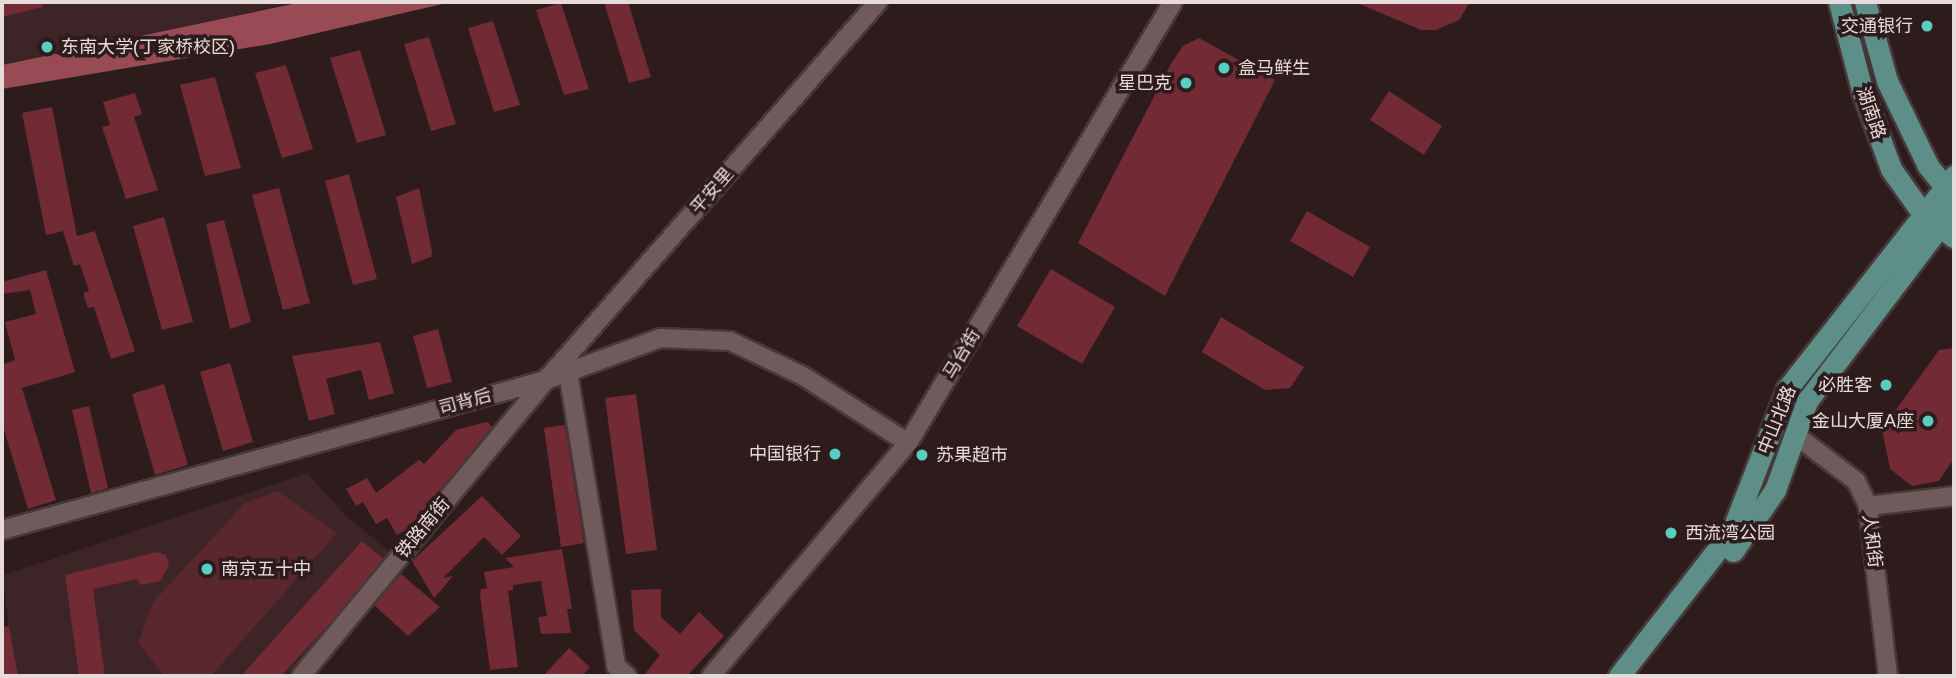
<!DOCTYPE html>
<meta charset="utf-8">
<style>
body{margin:0}
#map{position:relative;width:1956px;height:678px;overflow:hidden;background:#2e1c1d;font-family:Helvetica,"Noto Sans SC",sans-serif}
div>[style]{position:absolute}
[style*='--x']{left:calc(var(--x)*1px);top:calc(var(--y)*1px);width:calc(var(--w)*1px);rotate:calc(var(--a)*1deg)}
.built>*{inset:0;background:#3c2427}
.green>*{inset:0;background:#59272d}
.water>*{inset:0;background:#984b54}
.building>*{inset:0;background:#722a34}
.roads{filter:drop-shadow(2px 0 #47393a) drop-shadow(-2px 0 #47393a) drop-shadow(0 2px #47393a) drop-shadow(0 -2px #47393a)}
.minor>*{height:18px;margin:-9px;padding:0 9px;transform-origin:9px;border-radius:9px;background:#705a5b}
.major>*{height:21px;margin:-10.5px;padding:0 10.5px;transform-origin:10.5px;border-radius:10.5px;background:#5d8f88}
.dots>*{width:19px;height:19px;translate:-50% -50%;box-sizing:border-box;border:4px solid #2e1c1d;border-radius:50%}
span{translate:-50% -50%;white-space:nowrap;text-align:center;line-height:1.15;-webkit-text-stroke:7px #2e1c1d;paint-order:stroke}
.poi-label{font-size:18px;color:#e7dadb}
.right{translate:-100% -50%;text-align:right}
.left{translate:0 -50%;text-align:left}
.street-label{font-size:18px;color:#e7dadb}
.frame{position:absolute;inset:0;border:4px solid #e7dadb;pointer-events:none}
</style>
<div id="map">
<div class="built">
<i style="clip-path:polygon(2px 2px,292px 2px,184px 30px,2px 64px)"></i>
<i style="clip-path:polygon(307px 473px,346px 516px,398px 558px,291px 676px,16px 676px,2px 576px)"></i>
</div>
<div class="green">
<i style="clip-path:polygon(278px 491px,337px 533px,211px 676px,164px 676px,138px 643px,153px 602px,245px 503px)"></i>
</div>
<div class="water">
<i style="clip-path:polygon(302px 2px,451px 2px,270px 44px,2px 89px,2px 65px)"></i>
</div>
<div class="building">
<i style="clip-path:polygon(2px 2px,42px 2px,43px 7px,2px 17px)"></i>
<i style="clip-path:polygon(604px 2px,628px 2px,651px 77px,629px 83px)"></i>
<i style="clip-path:polygon(1355px 2px,1470px 2px,1459px 20px,1436px 30px,1421px 30px)"></i>
<i style="clip-path:polygon(561px 3px,589px 89px,564px 95px,536px 10px)"></i>
<i style="clip-path:polygon(493px 21px,520px 105px,494px 112px,468px 28px)"></i>
<i style="clip-path:polygon(429px 37px,456px 124px,431px 131px,404px 44px)"></i>
<i style="clip-path:polygon(1199px 38px,1275px 80px,1165px 296px,1078px 243px,1172px 62px,1183px 46px)"></i>
<i style="clip-path:polygon(360px 50px,386px 135px,357px 143px,330px 58px)"></i>
<i style="clip-path:polygon(286px 65px,313px 149px,282px 158px,255px 73px)"></i>
<i style="clip-path:polygon(215px 77px,241px 168px,205px 176px,180px 85px)"></i>
<i style="clip-path:polygon(1389px 91px,1442px 126px,1424px 155px,1370px 120px)"></i>
<i style="clip-path:polygon(135px 93px,142px 114px,134px 117px,158px 190px,126px 199px,102px 127px,110px 125px,103px 102px)"></i>
<i style="clip-path:polygon(52px 107px,77px 236px,95px 231px,135px 351px,111px 359px,94px 307px,88px 308px,83px 293px,89px 291px,80px 264px,74px 266px,63px 231px,46px 235px,22px 113px)"></i>
<i style="clip-path:polygon(349px 174px,377px 279px,353px 285px,325px 181px)"></i>
<i style="clip-path:polygon(279px 188px,310px 303px,283px 310px,252px 195px)"></i>
<i style="clip-path:polygon(419px 188px,432px 251px,431px 257px,412px 264px,396px 197px)"></i>
<i style="clip-path:polygon(1307px 211px,1370px 247px,1353px 277px,1290px 241px)"></i>
<i style="clip-path:polygon(164px 217px,193px 322px,162px 330px,133px 226px)"></i>
<i style="clip-path:polygon(224px 220px,251px 322px,230px 329px,206px 224px)"></i>
<i style="clip-path:polygon(1051px 269px,1115px 307px,1082px 364px,1017px 326px)"></i>
<i style="clip-path:polygon(46px 270px,75px 372px,22px 388px,56px 500px,28px 509px,2px 423px,2px 365px,15px 360px,5px 322px,36px 314px,30px 290px,2px 294px,2px 282px)"></i>
<i style="clip-path:polygon(1221px 317px,1304px 367px,1290px 388px,1265px 390px,1202px 352px)"></i>
<i style="clip-path:polygon(438px 329px,452px 382px,427px 388px,413px 336px)"></i>
<i style="clip-path:polygon(380px 342px,394px 393px,369px 400px,361px 370px,326px 379px,335px 414px,309px 421px,292px 356px)"></i>
<i style="clip-path:polygon(1954px 348px,1954px 458px,1939px 481px,1912px 486px,1890px 469px,1882px 429px,1939px 350px)"></i>
<i style="clip-path:polygon(230px 363px,253px 442px,223px 451px,200px 372px)"></i>
<i style="clip-path:polygon(164px 384px,188px 465px,155px 475px,132px 394px)"></i>
<i style="clip-path:polygon(636px 394px,657px 550px,626px 554px,605px 398px)"></i>
<i style="clip-path:polygon(89px 406px,108px 488px,91px 493px,72px 410px)"></i>
<i style="clip-path:polygon(487px 422px,492px 427px,409px 528px,397px 535px,387px 518px,376px 524px,363px 502px,356px 506px,346px 489px,367px 478px,376px 493px,419px 460px,424px 464px,456px 430px)"></i>
<i style="clip-path:polygon(565px 425px,584px 543px,561px 547px,544px 428px)"></i>
<i style="clip-path:polygon(482px 496px,521px 536px,502px 555px,484px 537px,443px 578px,453px 576px,434px 598px,412px 561px)"></i>
<i style="clip-path:polygon(362px 541px,383px 559px,332px 621px,281px 676px,241px 676px)"></i>
<i style="clip-path:polygon(562px 549px,572px 609px,567px 609px,571px 633px,541px 634px,538px 617px,547px 616px,541px 581px,513px 585px,513px 590px,508px 591px,518px 667px,490px 670px,480px 595px,481px 589px,487px 588px,484px 572px,514px 567px,505px 558px)"></i>
<i style="clip-path:polygon(157px 552px,166px 555px,169px 566px,160px 581px,140px 585px,138px 579px,93px 589px,105px 676px,79px 676px,65px 575px)"></i>
<i style="clip-path:polygon(401px 574px,440px 607px,408px 636px,374px 605px)"></i>
<i style="clip-path:polygon(661px 589px,661px 617px,680px 634px,699px 612px,724px 636px,687px 676px,643px 676px,660px 655px,634px 630px,631px 590px)"></i>
<i style="clip-path:polygon(9px 626px,18px 676px,2px 676px,2px 627px)"></i>
<i style="clip-path:polygon(569px 648px,590px 667px,582px 676px,543px 676px)"></i>
</div>
<div class="roads">
<div class="minor">
<i style="--x:568;--y:372;--w:298;--a:80.7"></i>
<i style="--x:616;--y:666;--w:15;--a:42"></i>
<i style="--x:1798;--y:437;--w:73;--a:37.2"></i>
<i style="--x:1856;--y:481;--w:28;--a:64"></i>
<i style="--x:1868;--y:506;--w:171;--a:83.3"></i>
<i style="--x:1868;--y:506;--w:87;--a:-6.6"></i>
<i style="--x:2;--y:530;--w:564;--a:-15.42"></i>
<i style="--x:546;--y:380;--w:122;--a:-20.1"></i>
<i style="--x:661;--y:338;--w:69;--a:2.5"></i>
<i style="--x:730;--y:341;--w:81;--a:25.6"></i>
<i style="--x:803;--y:376;--w:125;--a:32.5"></i>
<i style="--x:301;--y:676;--w:384;--a:-50.4"></i>
<i style="--x:546;--y:380;--w:503;--a:-48.71"></i>
<i style="--x:711;--y:676;--w:305;--a:-49.8"></i>
<i style="--x:908;--y:443;--w:514;--a:-59"></i>
</div>
<div class="major">
<i style="--x:1839;--y:2;--w:91;--a:75.4"></i>
<i style="--x:1862;--y:90;--w:84;--a:69.8"></i>
<i style="--x:1891;--y:169;--w:55;--a:54.6"></i>
<i style="--x:1923;--y:214;--w:39;--a:37"></i>
<i style="--x:1865;--y:2;--w:82;--a:74.4"></i>
<i style="--x:1887;--y:81;--w:94;--a:64.2"></i>
<i style="--x:1928;--y:166;--w:41;--a:50.9"></i>
<i style="--x:1733;--y:551;--w:74;--a:-55.5"></i>
<i style="--x:1775;--y:490;--w:95;--a:-70.2"></i>
<i style="--x:1807;--y:401;--w:243;--a:-52.8"></i>
<i style="--x:1619;--y:676;--w:184;--a:-52.1"></i>
<i style="--x:1732;--y:531;--w:152;--a:-68.8"></i>
<i style="--x:1787;--y:389;--w:271;--a:-51.9"></i>
</div>
</div>
<div class="dots">
<i style="left:1927px;top:26px;background:#58cec0"></i>
<i style="left:47px;top:47px;background:#58cec0"></i>
<i style="left:1224px;top:68px;background:#58cec0"></i>
<i style="left:1186px;top:83px;background:#58cec0"></i>
<i style="left:1886px;top:385px;background:#58cec0"></i>
<i style="left:1928px;top:421px;background:#58cec0"></i>
<i style="left:835px;top:454px;background:#58cec0"></i>
<i style="left:922px;top:455px;background:#58cec0"></i>
<i style="left:1671px;top:533px;background:#58cec0"></i>
<i style="left:207px;top:569px;background:#58cec0"></i>
</div>
<div class="poi-label">
<span class="right" style="left:1913px;top:26px">交通银行</span>
<span class="left" style="left:61px;top:47px">东南大学(丁家桥校区)</span>
<span class="left" style="left:1238px;top:68px">盒马鲜生</span>
<span class="right" style="left:1172px;top:83px">星巴克</span>
<span class="right" style="left:1872px;top:385px">必胜客</span>
<span class="right" style="left:1914px;top:421px">金山大厦A座</span>
<span class="right" style="left:821px;top:454px">中国银行</span>
<span class="left" style="left:936px;top:455px">苏果超市</span>
<span class="left" style="left:1685px;top:533px">西流湾公园</span>
<span class="left" style="left:221px;top:569px">南京五十中</span>
</div>
<div class="street-label">
<span style="left:1871px;top:113px;rotate:71deg">湖南路</span>
<span style="left:712px;top:191px;rotate:-49deg">平安里</span>
<span style="left:962px;top:354px;rotate:-59deg">马台街</span>
<span style="left:465px;top:402px;rotate:-15deg">司背后</span>
<span style="left:1777px;top:420px;rotate:-68deg">中山北路</span>
<span style="left:423px;top:528px;rotate:-50deg">铁路南街</span>
<span style="left:1872px;top:541px;rotate:83deg">人和街</span>
</div>
<div class="frame"></div>
</div>
